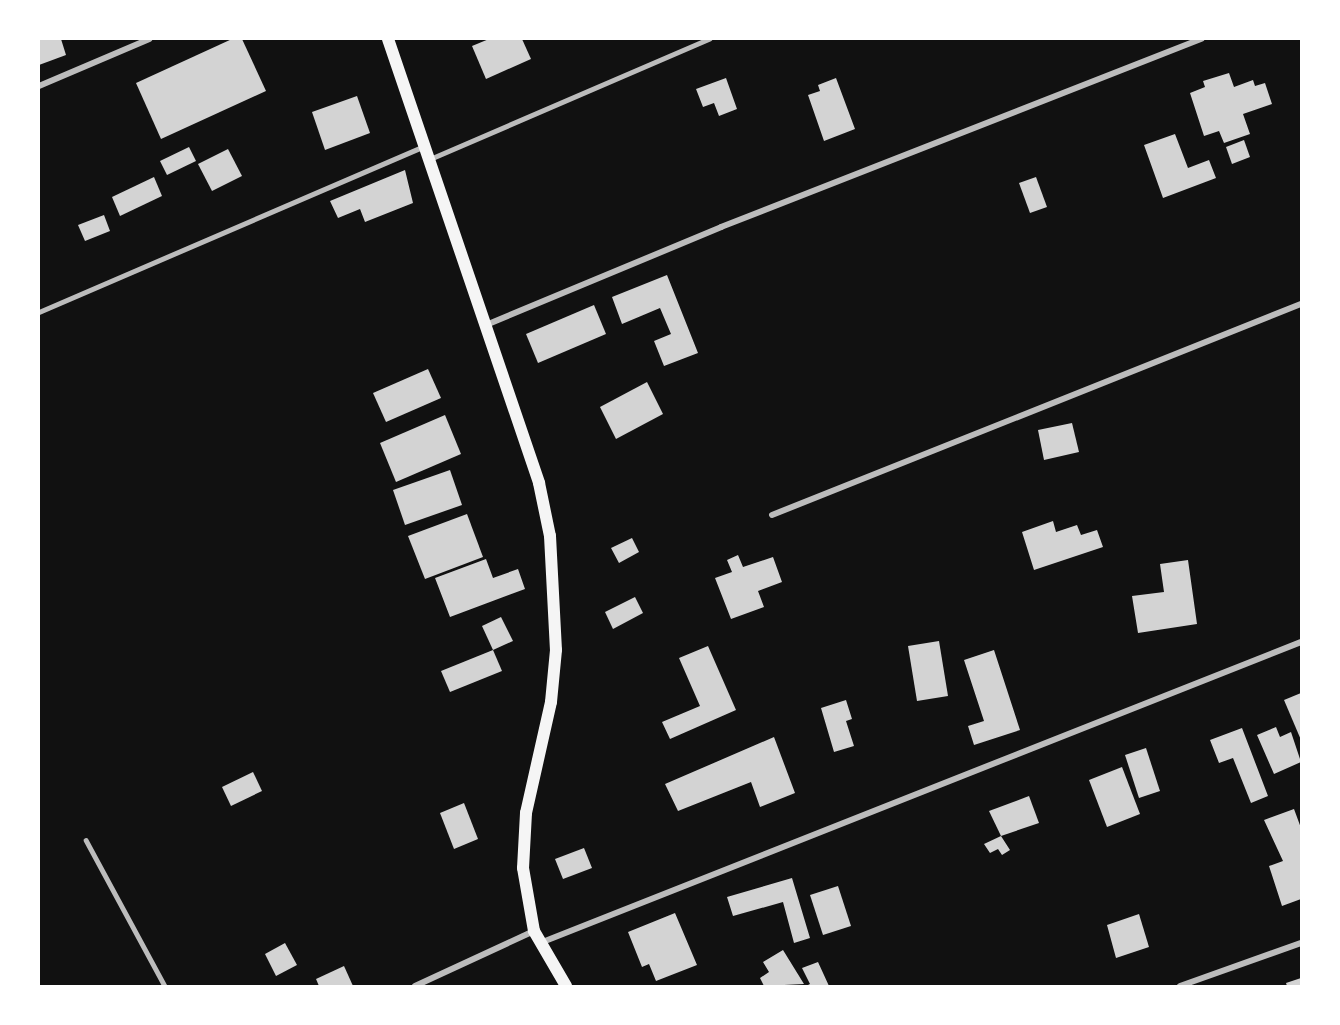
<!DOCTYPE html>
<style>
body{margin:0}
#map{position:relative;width:1340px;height:1025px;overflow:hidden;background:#111;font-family:Quicksand,sans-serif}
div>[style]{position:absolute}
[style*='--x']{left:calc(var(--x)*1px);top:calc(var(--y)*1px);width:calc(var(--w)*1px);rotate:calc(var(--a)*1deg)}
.building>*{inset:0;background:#d3d3d3}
.service>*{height:4.5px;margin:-2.25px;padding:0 2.25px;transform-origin:2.25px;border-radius:2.25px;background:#bcbcbc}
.minor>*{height:6px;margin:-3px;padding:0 3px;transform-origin:3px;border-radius:3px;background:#bcbcbc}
.secondary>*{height:12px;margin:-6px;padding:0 6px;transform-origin:6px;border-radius:6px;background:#f5f5f5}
span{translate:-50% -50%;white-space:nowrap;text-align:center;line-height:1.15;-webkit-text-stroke:5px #fff;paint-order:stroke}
.frame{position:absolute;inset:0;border:40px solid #fff;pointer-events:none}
</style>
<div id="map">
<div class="building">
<i style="clip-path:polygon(39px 39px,61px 39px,66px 55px,39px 65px)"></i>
<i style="clip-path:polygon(232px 39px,242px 39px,266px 91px,161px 139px,136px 83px)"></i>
<i style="clip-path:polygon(489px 39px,522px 39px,531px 59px,486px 79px,472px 46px)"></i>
<i style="clip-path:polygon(1229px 73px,1234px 87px,1253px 80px,1255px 86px,1265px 83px,1272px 104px,1243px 114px,1250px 134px,1224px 143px,1219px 131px,1204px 136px,1190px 93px,1205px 87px,1203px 81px)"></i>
<i style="clip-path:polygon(726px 78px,737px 109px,719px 116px,714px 103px,703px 107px,696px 89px)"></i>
<i style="clip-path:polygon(836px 78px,855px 129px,824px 141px,808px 95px,820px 91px,818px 85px)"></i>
<i style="clip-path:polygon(357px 96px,370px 133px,325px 150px,312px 112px)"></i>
<i style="clip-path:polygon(1175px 134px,1188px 168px,1209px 160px,1216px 178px,1163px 198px,1144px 145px)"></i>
<i style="clip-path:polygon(1244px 140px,1250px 157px,1232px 164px,1226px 147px)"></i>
<i style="clip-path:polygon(189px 147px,196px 161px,167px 175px,160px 161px)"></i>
<i style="clip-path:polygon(228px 149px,242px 176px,212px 191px,198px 164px)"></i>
<i style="clip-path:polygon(405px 170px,413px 203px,365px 222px,360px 209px,338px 218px,330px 201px)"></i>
<i style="clip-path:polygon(154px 177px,162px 196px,120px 216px,112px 197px)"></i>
<i style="clip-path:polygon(1036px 177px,1047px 207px,1030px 213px,1019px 183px)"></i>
<i style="clip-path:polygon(104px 215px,110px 231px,85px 241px,78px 225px)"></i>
<i style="clip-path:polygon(667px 275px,698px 353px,664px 366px,654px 341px,671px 334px,660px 308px,622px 324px,612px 297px)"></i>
<i style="clip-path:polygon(594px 305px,606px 334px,538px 363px,526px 334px)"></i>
<i style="clip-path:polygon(428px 369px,441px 398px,386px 422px,373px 393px)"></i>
<i style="clip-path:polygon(647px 382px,663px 414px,616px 439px,600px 407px)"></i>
<i style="clip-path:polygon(445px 415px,461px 454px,396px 482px,380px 443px)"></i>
<i style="clip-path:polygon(1072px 423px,1079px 452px,1044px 460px,1038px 430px)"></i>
<i style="clip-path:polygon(450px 470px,462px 505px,405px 525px,393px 490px)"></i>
<i style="clip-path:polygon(467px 514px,483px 557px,425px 579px,408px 536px)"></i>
<i style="clip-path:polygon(1053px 521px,1056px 532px,1077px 525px,1081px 535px,1097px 530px,1103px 547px,1034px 570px,1022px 532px)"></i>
<i style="clip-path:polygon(632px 538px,639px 552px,619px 563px,611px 548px)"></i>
<i style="clip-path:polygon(738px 555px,743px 567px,773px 557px,782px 582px,758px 591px,764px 607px,731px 619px,715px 578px,732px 572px,727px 560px)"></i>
<i style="clip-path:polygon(486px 559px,493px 578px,518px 569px,525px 589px,450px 617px,435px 578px)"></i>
<i style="clip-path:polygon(1188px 560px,1197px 624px,1138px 633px,1132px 596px,1164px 592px,1160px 564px)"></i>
<i style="clip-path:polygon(635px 597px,643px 613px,613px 629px,605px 612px)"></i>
<i style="clip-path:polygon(501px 617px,513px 641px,493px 650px,482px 626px)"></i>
<i style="clip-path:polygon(939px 641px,948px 696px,917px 701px,908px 646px)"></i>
<i style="clip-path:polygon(708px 646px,736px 710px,670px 739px,662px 722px,700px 706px,679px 658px)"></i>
<i style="clip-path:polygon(493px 650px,502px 671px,450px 692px,441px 671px)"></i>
<i style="clip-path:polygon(994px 650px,1020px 730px,974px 745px,968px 726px,984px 721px,964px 660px)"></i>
<i style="clip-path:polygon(1301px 693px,1301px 740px,1284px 700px)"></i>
<i style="clip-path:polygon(846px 700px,852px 719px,846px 721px,854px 746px,834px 752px,821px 708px)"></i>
<i style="clip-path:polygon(1276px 727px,1280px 737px,1291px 732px,1301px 762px,1274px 774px,1257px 735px)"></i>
<i style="clip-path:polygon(1242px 728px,1268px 796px,1251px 803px,1233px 758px,1219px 763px,1210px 740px)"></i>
<i style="clip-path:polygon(774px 737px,795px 793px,760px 807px,751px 782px,678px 811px,665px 784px)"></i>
<i style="clip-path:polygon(1146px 748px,1160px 791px,1139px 798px,1125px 755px)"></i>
<i style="clip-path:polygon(1122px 767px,1140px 814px,1107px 827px,1089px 780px)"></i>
<i style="clip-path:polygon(253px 772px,262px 791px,231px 806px,222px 787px)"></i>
<i style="clip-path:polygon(1029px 796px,1039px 823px,1001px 836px,989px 811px)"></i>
<i style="clip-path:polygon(464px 803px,478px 839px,454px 849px,440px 813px)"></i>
<i style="clip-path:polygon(1294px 809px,1301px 828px,1301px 899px,1282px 906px,1269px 866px,1283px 861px,1264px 820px)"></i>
<i style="clip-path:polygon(1001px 836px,1010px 850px,1002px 855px,998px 849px,990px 853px,984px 844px)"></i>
<i style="clip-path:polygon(584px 848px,592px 868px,563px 879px,555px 859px)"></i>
<i style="clip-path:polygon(792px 878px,810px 938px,794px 943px,783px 902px,733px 916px,727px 897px)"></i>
<i style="clip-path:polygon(838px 886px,851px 926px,823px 935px,810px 895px)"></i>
<i style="clip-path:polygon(675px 913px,697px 965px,656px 981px,649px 964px,642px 967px,628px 932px)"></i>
<i style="clip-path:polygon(1139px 914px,1149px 947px,1116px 958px,1107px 925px)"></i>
<i style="clip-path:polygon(285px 943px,297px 965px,276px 976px,265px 954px)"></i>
<i style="clip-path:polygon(783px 950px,804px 984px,764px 986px,760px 978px,769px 972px,763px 962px)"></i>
<i style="clip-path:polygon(818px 962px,829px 986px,806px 986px,810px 984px,802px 968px)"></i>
<i style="clip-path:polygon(344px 966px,353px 986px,319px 986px,316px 979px)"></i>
<i style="clip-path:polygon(1301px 978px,1301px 986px,1287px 986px,1286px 983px)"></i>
</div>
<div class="service">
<i style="--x:430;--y:159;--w:304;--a:-23.3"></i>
<i style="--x:39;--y:312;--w:417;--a:-23.3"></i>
<i style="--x:86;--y:840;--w:166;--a:61.6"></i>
</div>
<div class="minor">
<i style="--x:39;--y:86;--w:120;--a:-23.1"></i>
<i style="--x:486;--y:325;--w:255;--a:-22.6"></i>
<i style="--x:721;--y:227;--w:516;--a:-21.39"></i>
<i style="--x:772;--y:515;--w:570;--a:-21.75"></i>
<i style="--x:540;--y:943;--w:818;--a:-21.58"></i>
<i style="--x:415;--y:986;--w:131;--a:-24.8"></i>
<i style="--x:1180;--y:986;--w:128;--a:-19.6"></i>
</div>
<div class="secondary">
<i style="--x:388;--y:39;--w:469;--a:71.2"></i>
<i style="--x:539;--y:483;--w:54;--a:78.3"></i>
<i style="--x:550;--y:536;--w:114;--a:87"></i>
<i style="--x:556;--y:650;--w:52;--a:95.5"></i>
<i style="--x:551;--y:702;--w:114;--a:102.7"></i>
<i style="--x:526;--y:813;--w:55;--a:93.1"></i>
<i style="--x:523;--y:868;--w:64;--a:80.1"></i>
<i style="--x:534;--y:931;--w:64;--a:59.8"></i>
</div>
<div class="frame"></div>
</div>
